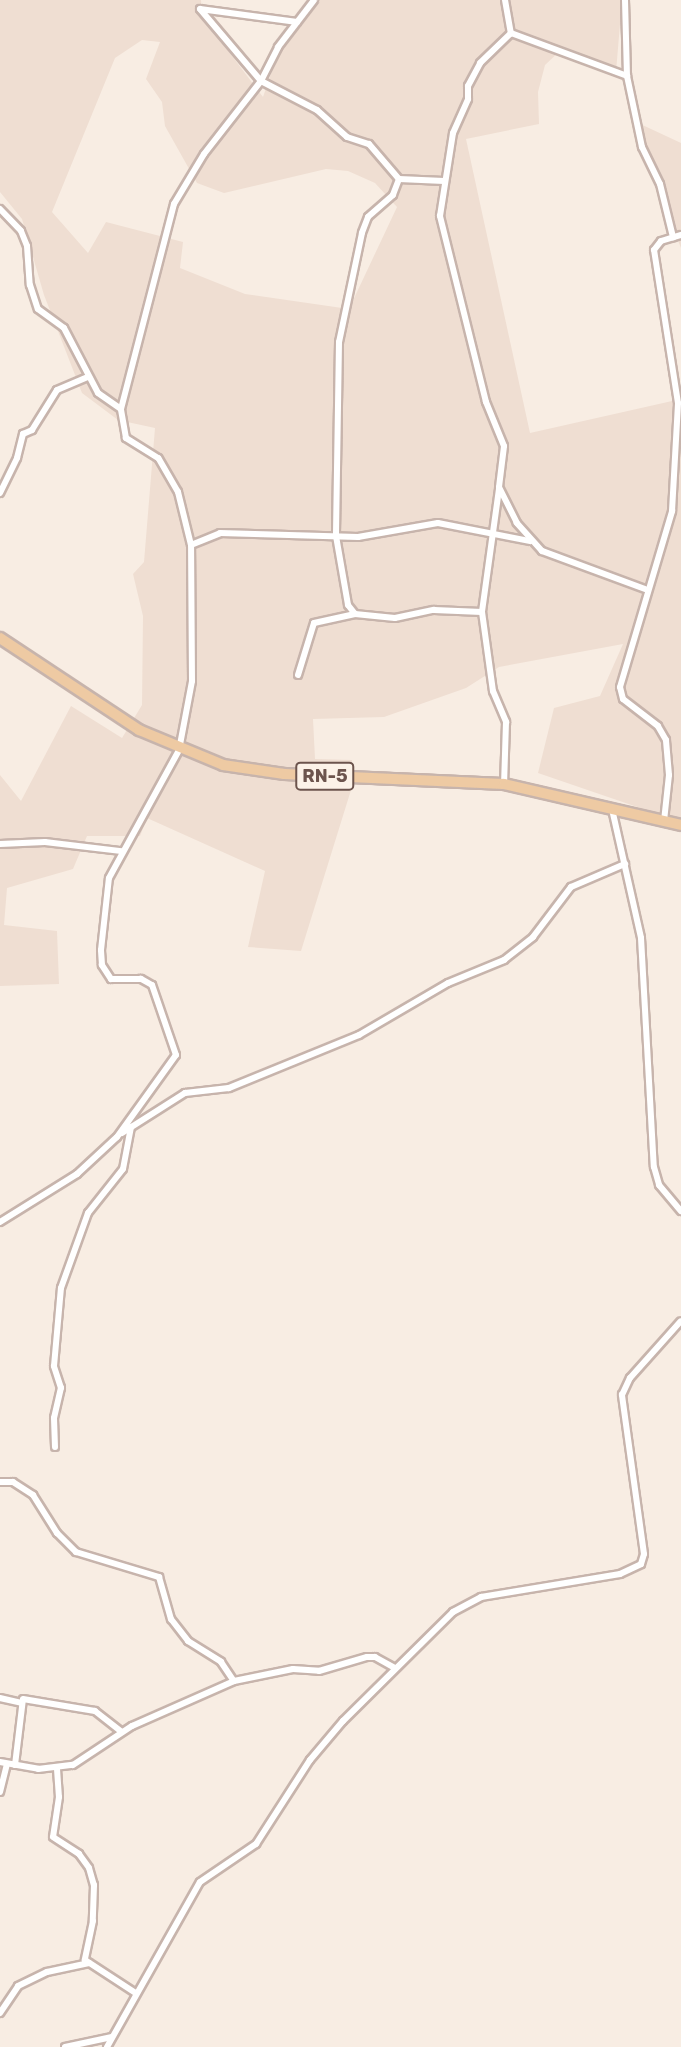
<!DOCTYPE html>
<style>
body{margin:0}
#map{position:relative;width:681px;height:2047px;overflow:hidden;background:#f8ede3;font-family:Rubik,sans-serif}
div>[style]{position:absolute}
[style*='--x']{left:calc(var(--x)*1px);top:calc(var(--y)*1px);width:calc(var(--w)*1px);rotate:calc(var(--a)*1deg)}
.residential>*{inset:0;background:#efded2}
.roads{filter:drop-shadow(2px 0 #c7b4ac) drop-shadow(-2px 0 #c7b4ac) drop-shadow(0 2px #c7b4ac) drop-shadow(0 -2px #c7b4ac)}
.street>*{height:6px;margin:-3px;padding:0 3px;transform-origin:3px;border-radius:3px;background:#fff}
.primary>*{height:10px;margin:-5px;padding:0 5px;transform-origin:5px;border-radius:5px;background:#eecaa3}
span{translate:-50% -50%;white-space:nowrap;text-align:center;line-height:1.15;-webkit-text-stroke:6px #fcf2e8;paint-order:stroke}
.shield-label span{padding:2px 5px;background:#fcf2e8;border:2px solid;border-radius:5px;-webkit-text-stroke-width:0}
.shield-label{font-size:18px;color:#6c544d;font-weight:700}
</style>
<div id="map">
<div class="residential">
<i style="clip-path:polygon(evenodd,0 0,201px 0,202px 16px,263px 97px,280px 47px,317px 0,622px 0,616px 72px,561px 50px,545px 65px,538px 92px,539px 124px,466px 139px,530px 433px,681px 399px,681px 822px,538px 773px,554px 708px,600px 696px,623px 644px,499px 667px,466px 688px,384px 717px,313px 719px,315px 759px,352px 760px,351px 790px,301px 951px,248px 947px,265px 871px,147px 818px,140px 836px,87px 836px,73px 869px,7px 888px,4px 925px,57px 931px,59px 984px,0 986px,0 775px,21px 801px,71px 706px,122px 738px,142px 705px,143px 616px,133px 574px,144px 562px,155px 428px,118px 420px,82px 393px,44px 295px,22px 219px,0 192px,0 0,142px 40px,160px 42px,146px 79px,162px 102px,165px 126px,197px 183px,224px 193px,326px 169px,348px 171px,375px 183px,397px 207px,349px 309px,245px 294px,180px 268px,183px 242px,106px 222px,88px 253px,52px 212px,115px 58px,142px 40px)"></i>
<i style="clip-path:polygon(636px 122px,681px 143px,681px 248px,647px 163px)"></i>
</div>
<div class="roads">
<div class="street">
<i style="--x:505;--y:0;--w:34;--a:80"></i>
<i style="--x:625;--y:0;--w:76;--a:88.5"></i>
<i style="--x:200;--y:9;--w:94;--a:49.7"></i>
<i style="--x:261;--y:81;--w:63;--a:27.4"></i>
<i style="--x:317;--y:110;--w:40;--a:42"></i>
<i style="--x:347;--y:137;--w:23;--a:18"></i>
<i style="--x:369;--y:144;--w:46;--a:49.4"></i>
<i style="--x:399;--y:179;--w:45;--a:2.5"></i>
<i style="--x:200;--y:9;--w:98;--a:7.6"></i>
<i style="--x:399;--y:179;--w:17;--a:111"></i>
<i style="--x:393;--y:195;--w:33;--a:139"></i>
<i style="--x:368;--y:217;--w:17;--a:111"></i>
<i style="--x:362;--y:233;--w:111;--a:101.9"></i>
<i style="--x:339;--y:342;--w:194;--a:90.9"></i>
<i style="--x:336;--y:536;--w:70;--a:80.1"></i>
<i style="--x:348;--y:605;--w:11;--a:52"></i>
<i style="--x:355;--y:614;--w:40;--a:5.7"></i>
<i style="--x:395;--y:618;--w:40;--a:-12"></i>
<i style="--x:434;--y:610;--w:48;--a:2.4"></i>
<i style="--x:0;--y:209;--w:30;--a:46"></i>
<i style="--x:21;--y:231;--w:16;--a:68"></i>
<i style="--x:27;--y:246;--w:39;--a:86"></i>
<i style="--x:30;--y:285;--w:25;--a:72"></i>
<i style="--x:38;--y:309;--w:32;--a:36"></i>
<i style="--x:64;--y:328;--w:73;--a:62.4"></i>
<i style="--x:98;--y:393;--w:28;--a:35"></i>
<i style="--x:499;--y:489;--w:124;--a:97.9"></i>
<i style="--x:482;--y:612;--w:80;--a:82.1"></i>
<i style="--x:493;--y:691;--w:34;--a:67"></i>
<i style="--x:506;--y:722;--w:62;--a:91.8"></i>
<i style="--x:0;--y:493;--w:39;--a:-64"></i>
<i style="--x:17;--y:458;--w:25;--a:-76"></i>
<i style="--x:23;--y:434;--w:10;--a:-24"></i>
<i style="--x:32;--y:430;--w:47;--a:-58"></i>
<i style="--x:57;--y:390;--w:34;--a:-23"></i>
<i style="--x:191;--y:545;--w:31;--a:-22"></i>
<i style="--x:220;--y:533;--w:138;--a:1.7"></i>
<i style="--x:358;--y:537;--w:81;--a:-9.9"></i>
<i style="--x:438;--y:523;--w:94;--a:11.1"></i>
<i style="--x:645;--y:589;--w:110;--a:-159.7"></i>
<i style="--x:542;--y:551;--w:38;--a:-132"></i>
<i style="--x:517;--y:523;--w:40;--a:-116.6"></i>
<i style="--x:499;--y:487;--w:41;--a:-83"></i>
<i style="--x:504;--y:446;--w:48;--a:-112.2"></i>
<i style="--x:486;--y:402;--w:192;--a:-103.9"></i>
<i style="--x:440;--y:216;--w:84;--a:-81.1"></i>
<i style="--x:453;--y:133;--w:37;--a:-66"></i>
<i style="--x:468;--y:99;--w:13;--a:-90"></i>
<i style="--x:468;--y:86;--w:26;--a:-62"></i>
<i style="--x:480;--y:63;--w:43;--a:-44.1"></i>
<i style="--x:511;--y:33;--w:124;--a:20.3"></i>
<i style="--x:627;--y:76;--w:73;--a:78.1"></i>
<i style="--x:642;--y:147;--w:41;--a:64.1"></i>
<i style="--x:660;--y:184;--w:55;--a:76.2"></i>
<i style="--x:298;--y:675;--w:54;--a:-72.9"></i>
<i style="--x:314;--y:623;--w:42;--a:-12.4"></i>
<i style="--x:612;--y:809;--w:132;--a:77.3"></i>
<i style="--x:641;--y:938;--w:229;--a:86.8"></i>
<i style="--x:654;--y:1167;--w:19;--a:74"></i>
<i style="--x:659;--y:1185;--w:34;--a:50"></i>
<i style="--x:664;--y:821;--w:46;--a:-83.8"></i>
<i style="--x:669;--y:775;--w:35;--a:-95"></i>
<i style="--x:666;--y:740;--w:16;--a:-120"></i>
<i style="--x:658;--y:726;--w:44;--a:-142.4"></i>
<i style="--x:623;--y:699;--w:12;--a:-104"></i>
<i style="--x:620;--y:687;--w:184;--a:-73.5"></i>
<i style="--x:672;--y:511;--w:108;--a:-86.8"></i>
<i style="--x:678;--y:403;--w:155;--a:-98.9"></i>
<i style="--x:654;--y:250;--w:11;--a:-52"></i>
<i style="--x:661;--y:241;--w:21;--a:-17"></i>
<i style="--x:0;--y:844;--w:45;--a:-2.5"></i>
<i style="--x:45;--y:842;--w:77;--a:6.8"></i>
<i style="--x:122;--y:1133;--w:75;--a:-32.4"></i>
<i style="--x:185;--y:1093;--w:44;--a:-6.5"></i>
<i style="--x:229;--y:1088;--w:140;--a:-22.2"></i>
<i style="--x:359;--y:1035;--w:103;--a:-30.3"></i>
<i style="--x:448;--y:983;--w:61;--a:-22.3"></i>
<i style="--x:504;--y:960;--w:37;--a:-38"></i>
<i style="--x:533;--y:937;--w:63;--a:-52.8"></i>
<i style="--x:571;--y:887;--w:59;--a:-23.1"></i>
<i style="--x:0;--y:1222;--w:91;--a:-31.9"></i>
<i style="--x:77;--y:1174;--w:54;--a:-42.8"></i>
<i style="--x:117;--y:1137;--w:101;--a:-54.3"></i>
<i style="--x:176;--y:1055;--w:74;--a:-108.9"></i>
<i style="--x:152;--y:985;--w:13;--a:-151"></i>
<i style="--x:141;--y:979;--w:30;--a:180"></i>
<i style="--x:111;--y:979;--w:17;--a:-123"></i>
<i style="--x:102;--y:965;--w:15;--a:-94"></i>
<i style="--x:101;--y:950;--w:72;--a:-83.7"></i>
<i style="--x:109;--y:878;--w:146;--a:-61.3"></i>
<i style="--x:179;--y:750;--w:70;--a:-79.3"></i>
<i style="--x:192;--y:681;--w:136;--a:-90.4"></i>
<i style="--x:191;--y:545;--w:55;--a:-103.8"></i>
<i style="--x:178;--y:492;--w:39;--a:-120"></i>
<i style="--x:158;--y:458;--w:38;--a:-148"></i>
<i style="--x:126;--y:438;--w:29;--a:-100"></i>
<i style="--x:121;--y:409;--w:212;--a:-75.5"></i>
<i style="--x:174;--y:204;--w:58;--a:-59"></i>
<i style="--x:204;--y:154;--w:93;--a:-52"></i>
<i style="--x:261;--y:81;--w:38;--a:-63"></i>
<i style="--x:278;--y:47;--w:59;--a:-52.5"></i>
<i style="--x:55;--y:1447;--w:29;--a:-92"></i>
<i style="--x:54;--y:1418;--w:31;--a:-77"></i>
<i style="--x:61;--y:1388;--w:23;--a:-108"></i>
<i style="--x:54;--y:1366;--w:78;--a:-84.9"></i>
<i style="--x:61;--y:1288;--w:80;--a:-70.2"></i>
<i style="--x:88;--y:1213;--w:56;--a:-51.5"></i>
<i style="--x:123;--y:1169;--w:43;--a:-79.2"></i>
<i style="--x:0;--y:1482;--w:13;--a:0"></i>
<i style="--x:13;--y:1482;--w:24;--a:33"></i>
<i style="--x:33;--y:1495;--w:45;--a:57.7"></i>
<i style="--x:57;--y:1533;--w:27;--a:45"></i>
<i style="--x:76;--y:1552;--w:87;--a:16.8"></i>
<i style="--x:159;--y:1577;--w:44;--a:74.1"></i>
<i style="--x:171;--y:1619;--w:28;--a:52"></i>
<i style="--x:188;--y:1641;--w:39;--a:32"></i>
<i style="--x:221;--y:1662;--w:23;--a:56"></i>
<i style="--x:234;--y:1681;--w:60;--a:-11.5"></i>
<i style="--x:293;--y:1669;--w:26;--a:4"></i>
<i style="--x:319;--y:1671;--w:50;--a:-16.3"></i>
<i style="--x:367;--y:1657;--w:8;--a:0"></i>
<i style="--x:375;--y:1657;--w:23;--a:29"></i>
<i style="--x:0;--y:1698;--w:22;--a:13"></i>
<i style="--x:0;--y:1762;--w:39;--a:10"></i>
<i style="--x:38;--y:1769;--w:35;--a:-7"></i>
<i style="--x:73;--y:1765;--w:71;--a:-33.5"></i>
<i style="--x:132;--y:1726;--w:111;--a:-23.8"></i>
<i style="--x:15;--y:1765;--w:66;--a:-83.1"></i>
<i style="--x:23;--y:1699;--w:73;--a:9.5"></i>
<i style="--x:95;--y:1711;--w:33;--a:38"></i>
<i style="--x:57;--y:1769;--w:28;--a:86"></i>
<i style="--x:59;--y:1797;--w:40;--a:98.5"></i>
<i style="--x:53;--y:1837;--w:31;--a:33"></i>
<i style="--x:79;--y:1854;--w:17;--a:54"></i>
<i style="--x:89;--y:1868;--w:18;--a:74"></i>
<i style="--x:94;--y:1885;--w:36;--a:92"></i>
<i style="--x:93;--y:1921;--w:40;--a:102"></i>
<i style="--x:85;--y:1960;--w:59;--a:33.1"></i>
<i style="--x:0;--y:1792;--w:29;--a:-76"></i>
<i style="--x:0;--y:2013;--w:32;--a:-56"></i>
<i style="--x:18;--y:1986;--w:32;--a:-26"></i>
<i style="--x:47;--y:1972;--w:43;--a:-12.1"></i>
<i style="--x:65;--y:2047;--w:48;--a:-12"></i>
<i style="--x:107;--y:2047;--w:189;--a:-60.6"></i>
<i style="--x:200;--y:1882;--w:68;--a:-34.2"></i>
<i style="--x:256;--y:1844;--w:100;--a:-57.3"></i>
<i style="--x:310;--y:1760;--w:51;--a:-49.8"></i>
<i style="--x:343;--y:1721;--w:155;--a:-44.7"></i>
<i style="--x:453;--y:1612;--w:32;--a:-28"></i>
<i style="--x:481;--y:1597;--w:141;--a:-9.4"></i>
<i style="--x:620;--y:1574;--w:23;--a:-25"></i>
<i style="--x:641;--y:1564;--w:10;--a:-73"></i>
<i style="--x:644;--y:1554;--w:161;--a:-97.9"></i>
<i style="--x:622;--y:1395;--w:19;--a:-65"></i>
<i style="--x:630;--y:1378;--w:76;--a:-48.2"></i>
</div>
<div class="primary">
<i style="--x:0;--y:638;--w:167;--a:33.5"></i>
<i style="--x:139;--y:730;--w:91;--a:22.6"></i>
<i style="--x:223;--y:765;--w:62;--a:8.4"></i>
<i style="--x:284;--y:774;--w:220;--a:2.6"></i>
<i style="--x:504;--y:784;--w:182;--a:13"></i>
</div>
</div>
<div class="shield-label">
<span style="left:325px;top:776px">RN-5</span>
</div>
</div>
